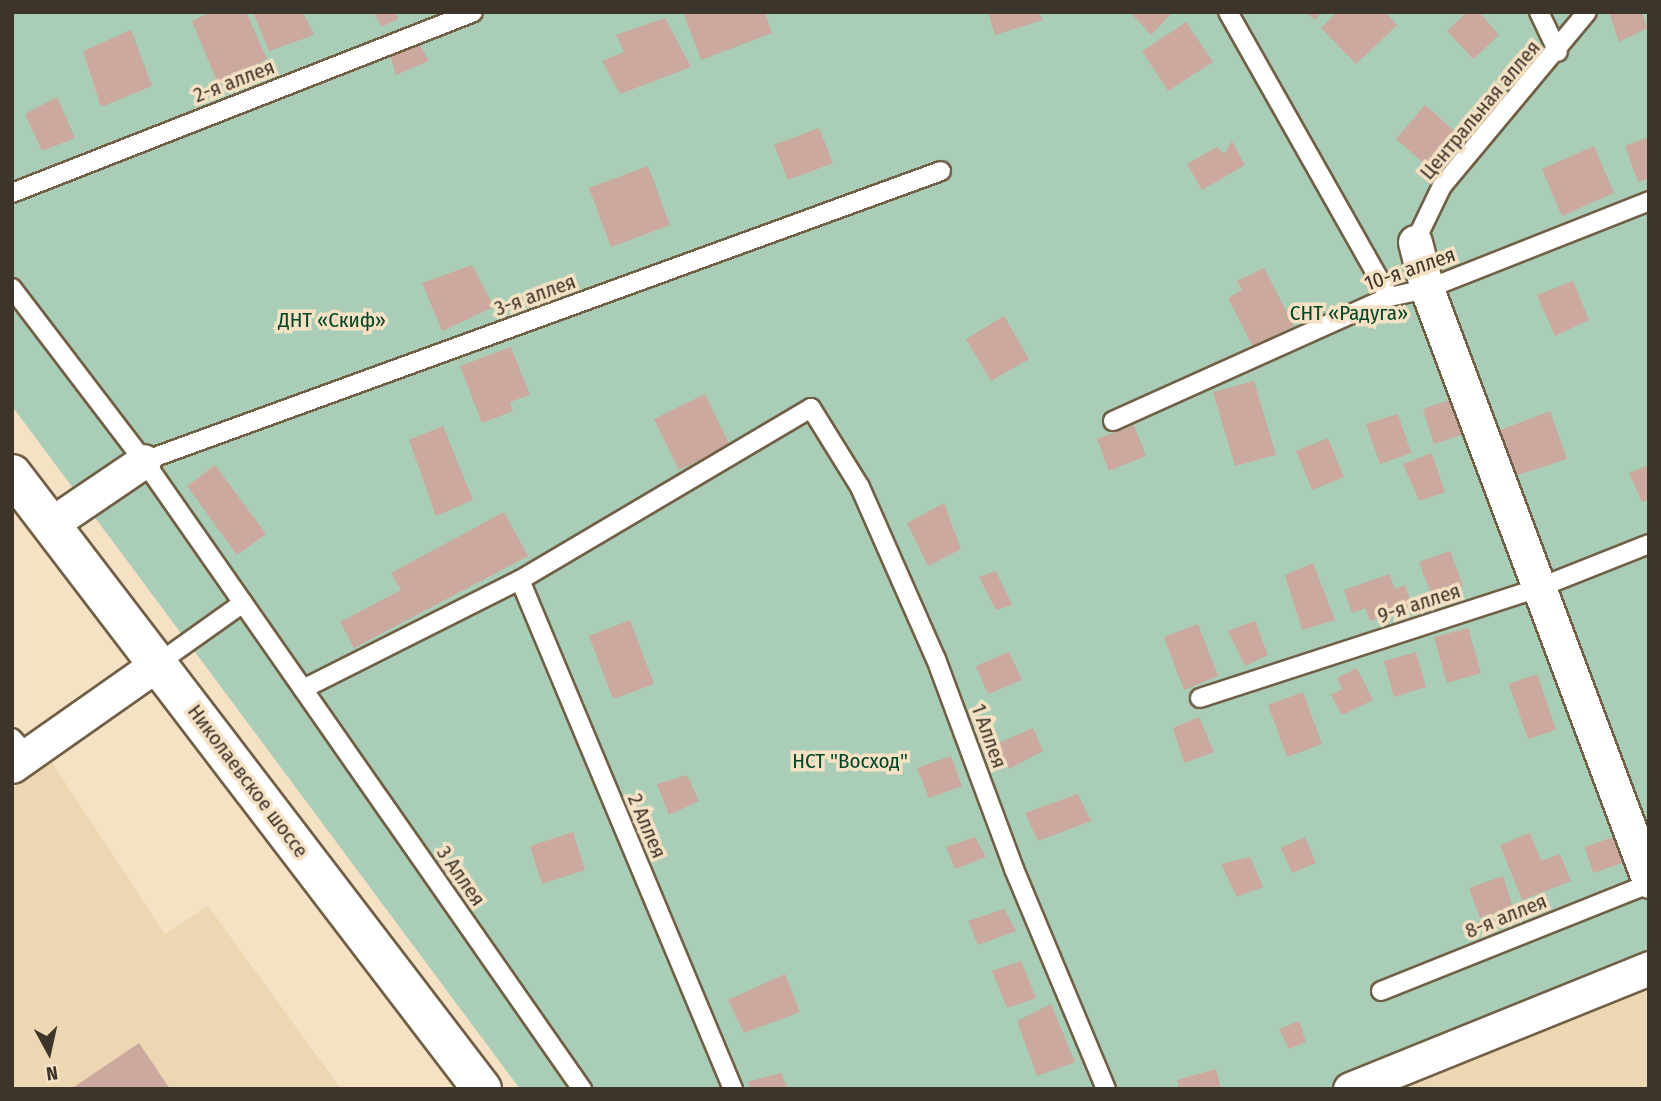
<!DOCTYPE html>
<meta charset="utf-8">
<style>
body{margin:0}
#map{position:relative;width:1661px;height:1101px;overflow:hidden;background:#f5e1c4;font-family:"Fira Sans Condensed",sans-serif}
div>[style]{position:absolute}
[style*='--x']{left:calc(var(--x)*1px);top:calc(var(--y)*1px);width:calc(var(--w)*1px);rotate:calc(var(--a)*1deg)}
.built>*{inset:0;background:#edd6b2}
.green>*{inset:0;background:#a9cdb6}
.building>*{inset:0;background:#cca99e}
.roads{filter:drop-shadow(2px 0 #715f46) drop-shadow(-2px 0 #715f46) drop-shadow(0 2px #715f46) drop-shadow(0 -2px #715f46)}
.lane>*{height:18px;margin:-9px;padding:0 9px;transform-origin:9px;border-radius:9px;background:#fff}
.street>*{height:33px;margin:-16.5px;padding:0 16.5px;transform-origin:16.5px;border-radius:16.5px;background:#fff}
.primary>*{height:38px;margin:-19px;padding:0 19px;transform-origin:19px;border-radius:19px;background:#fff}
span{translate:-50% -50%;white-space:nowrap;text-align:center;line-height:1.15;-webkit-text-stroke:7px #f5e1c4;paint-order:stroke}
.street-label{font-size:21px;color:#3d352a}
.park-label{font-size:21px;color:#004526}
.frame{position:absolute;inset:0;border:14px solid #3d352a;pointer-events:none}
.north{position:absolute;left:14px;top:1017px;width:70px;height:70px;-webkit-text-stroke:5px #f5e1c4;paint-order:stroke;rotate:172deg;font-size:19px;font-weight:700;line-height:28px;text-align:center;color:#3d352a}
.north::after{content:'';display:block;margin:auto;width:24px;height:32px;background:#3d352a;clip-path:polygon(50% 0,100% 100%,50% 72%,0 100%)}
</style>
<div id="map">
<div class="built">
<i style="clip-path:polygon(51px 761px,165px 934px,208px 906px,341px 1089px,12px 1089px,12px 789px)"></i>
<i style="clip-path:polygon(1649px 968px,1649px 1089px,1368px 1089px)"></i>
</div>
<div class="green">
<i style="clip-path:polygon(12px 12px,1649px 12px,1649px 969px,1368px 1089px,520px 1089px,12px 406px)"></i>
</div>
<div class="building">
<i style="clip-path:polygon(211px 12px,246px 12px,267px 59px,218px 84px,192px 21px)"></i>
<i style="clip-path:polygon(253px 12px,303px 12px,314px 35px,269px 51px)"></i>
<i style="clip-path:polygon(374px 12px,395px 12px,398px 19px,381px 27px)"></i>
<i style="clip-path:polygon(683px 12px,765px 12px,772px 33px,701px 60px)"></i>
<i style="clip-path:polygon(988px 12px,1039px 12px,1043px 20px,995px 35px)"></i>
<i style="clip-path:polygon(1130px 12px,1173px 12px,1151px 35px)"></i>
<i style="clip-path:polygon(1305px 12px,1321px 12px,1315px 20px)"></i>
<i style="clip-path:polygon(1337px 12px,1385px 12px,1397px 25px,1356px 64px,1321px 28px)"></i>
<i style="clip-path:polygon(1467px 12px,1479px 12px,1499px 35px,1473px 59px,1447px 31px)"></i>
<i style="clip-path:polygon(1609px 12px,1642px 12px,1647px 28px,1619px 42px)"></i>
<i style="clip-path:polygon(665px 18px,691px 67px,620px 94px,602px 61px,624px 52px,616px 35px)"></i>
<i style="clip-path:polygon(1186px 22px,1213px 62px,1168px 91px,1142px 51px)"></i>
<i style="clip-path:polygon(131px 30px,152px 86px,101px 107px,83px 51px)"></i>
<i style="clip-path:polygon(419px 43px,429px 61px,396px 75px,390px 55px)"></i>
<i style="clip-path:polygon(57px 97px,75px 138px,42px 151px,25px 114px)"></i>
<i style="clip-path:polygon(1425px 105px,1465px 140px,1435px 173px,1396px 139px)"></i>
<i style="clip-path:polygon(819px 128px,833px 163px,788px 180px,774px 145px)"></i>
<i style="clip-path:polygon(1649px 137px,1649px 178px,1638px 182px,1625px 146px)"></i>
<i style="clip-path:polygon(1232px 141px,1245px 165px,1202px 190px,1187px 164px,1217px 147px,1224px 154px)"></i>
<i style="clip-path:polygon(1594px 146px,1614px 193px,1562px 216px,1542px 169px)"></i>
<i style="clip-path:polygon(648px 166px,670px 225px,611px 247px,589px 188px)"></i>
<i style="clip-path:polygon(472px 265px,494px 307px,442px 331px,422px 283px)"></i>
<i style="clip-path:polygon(1264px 268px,1294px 326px,1253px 347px,1228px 298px,1242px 290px,1237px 281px)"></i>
<i style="clip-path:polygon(1573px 281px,1589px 320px,1555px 336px,1537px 295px)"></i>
<i style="clip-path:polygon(1004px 316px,1029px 359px,991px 381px,966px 339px)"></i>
<i style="clip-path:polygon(511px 347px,530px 395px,510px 402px,513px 411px,482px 423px,460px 366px)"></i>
<i style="clip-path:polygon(1254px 381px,1276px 455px,1235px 466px,1213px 392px)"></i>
<i style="clip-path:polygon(705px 394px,730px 446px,679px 470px,654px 419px)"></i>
<i style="clip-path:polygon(1449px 400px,1464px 434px,1434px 444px,1423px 409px)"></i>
<i style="clip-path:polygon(1550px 411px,1567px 459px,1502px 480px,1485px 436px)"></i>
<i style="clip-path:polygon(1398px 414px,1411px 453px,1380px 464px,1366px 424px)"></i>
<i style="clip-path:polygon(1134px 425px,1146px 456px,1109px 471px,1097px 439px)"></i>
<i style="clip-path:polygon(443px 426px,473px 500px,436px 516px,409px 440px)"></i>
<i style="clip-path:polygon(1328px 438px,1344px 477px,1312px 490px,1296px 451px)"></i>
<i style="clip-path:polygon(1432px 453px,1445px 492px,1419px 501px,1403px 464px)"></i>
<i style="clip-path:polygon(215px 465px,266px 534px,237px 555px,187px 486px)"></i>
<i style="clip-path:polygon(1649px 465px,1649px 499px,1642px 502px,1629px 473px)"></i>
<i style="clip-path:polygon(944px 503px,961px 549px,928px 566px,907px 523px)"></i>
<i style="clip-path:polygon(504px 512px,528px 556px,354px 648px,340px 622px,401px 590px,391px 573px)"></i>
<i style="clip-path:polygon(1450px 551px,1463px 586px,1432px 597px,1419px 562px)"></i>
<i style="clip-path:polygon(1313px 563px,1335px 620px,1302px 630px,1285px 575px)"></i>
<i style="clip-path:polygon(996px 571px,1012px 605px,996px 610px,979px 577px)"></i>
<i style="clip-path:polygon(1389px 574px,1395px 589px,1405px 585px,1412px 606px,1370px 621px,1365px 608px,1352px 613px,1344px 590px)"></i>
<i style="clip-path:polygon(630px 620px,654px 684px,613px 699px,589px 636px)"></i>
<i style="clip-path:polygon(1255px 621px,1268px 655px,1245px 666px,1228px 631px)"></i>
<i style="clip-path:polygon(1198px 624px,1218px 676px,1184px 690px,1164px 637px)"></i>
<i style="clip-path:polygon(1468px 628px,1481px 673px,1447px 683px,1434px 637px)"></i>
<i style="clip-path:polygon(1009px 652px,1022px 680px,988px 694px,976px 666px)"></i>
<i style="clip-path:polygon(1416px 652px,1426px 687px,1394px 697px,1384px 661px)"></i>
<i style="clip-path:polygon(1357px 668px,1373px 700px,1342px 715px,1331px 695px,1342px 689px,1337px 678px)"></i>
<i style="clip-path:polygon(1537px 674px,1556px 730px,1528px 739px,1509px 684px)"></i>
<i style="clip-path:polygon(1303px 692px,1322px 744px,1287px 757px,1268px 705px)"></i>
<i style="clip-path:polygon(1199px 717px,1214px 752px,1184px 763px,1173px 728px)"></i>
<i style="clip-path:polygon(1033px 728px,1043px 751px,1009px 769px,994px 745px)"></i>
<i style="clip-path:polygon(951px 756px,962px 786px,929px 798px,917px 768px)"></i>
<i style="clip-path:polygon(687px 775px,699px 801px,669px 815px,657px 784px)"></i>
<i style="clip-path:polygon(1078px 794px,1091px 821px,1038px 841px,1025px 813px)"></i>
<i style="clip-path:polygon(573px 832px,585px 870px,542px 884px,530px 846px)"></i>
<i style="clip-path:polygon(1530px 833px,1541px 861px,1560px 854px,1571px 881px,1522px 900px,1500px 845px)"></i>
<i style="clip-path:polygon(975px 837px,986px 857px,955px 869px,946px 847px)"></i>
<i style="clip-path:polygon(1305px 837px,1316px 863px,1292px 873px,1281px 848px)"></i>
<i style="clip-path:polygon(1613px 837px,1622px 863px,1593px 873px,1585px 847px)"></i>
<i style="clip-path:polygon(1250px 857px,1263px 887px,1237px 897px,1221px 864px)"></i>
<i style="clip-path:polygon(1503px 876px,1513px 907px,1480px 918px,1469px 888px)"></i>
<i style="clip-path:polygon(1004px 909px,1016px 931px,978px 945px,968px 921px)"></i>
<i style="clip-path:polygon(1021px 961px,1036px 998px,1007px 1008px,992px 971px)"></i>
<i style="clip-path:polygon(785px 974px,800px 1012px,744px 1033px,728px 1000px)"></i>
<i style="clip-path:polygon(1051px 1004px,1075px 1062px,1037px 1076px,1017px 1021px)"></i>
<i style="clip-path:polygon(1299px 1021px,1306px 1042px,1289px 1049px,1279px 1029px)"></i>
<i style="clip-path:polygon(139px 1043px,170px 1089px,71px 1089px)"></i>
<i style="clip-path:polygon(1216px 1069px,1221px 1089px,1179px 1089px,1177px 1080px)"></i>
<i style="clip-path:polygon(781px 1073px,788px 1089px,751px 1089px,747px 1082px)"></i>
</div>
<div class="roads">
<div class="lane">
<i style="--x:1228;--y:12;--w:327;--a:60.5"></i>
<i style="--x:1539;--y:12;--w:44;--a:64.6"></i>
<i style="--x:12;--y:193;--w:495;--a:-21.4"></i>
<i style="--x:1415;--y:242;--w:62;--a:-64.3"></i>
<i style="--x:1442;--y:186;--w:226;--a:-50.2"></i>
<i style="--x:12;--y:288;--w:218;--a:52.7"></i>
<i style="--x:144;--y:461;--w:766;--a:55.11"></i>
<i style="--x:1113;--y:421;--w:303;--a:-24.2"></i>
<i style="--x:1389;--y:297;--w:39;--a:-12"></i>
<i style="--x:1427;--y:289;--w:239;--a:-21.6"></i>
<i style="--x:144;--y:461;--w:848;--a:-19.99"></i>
<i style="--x:520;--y:580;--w:552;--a:67.29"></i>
<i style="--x:160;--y:662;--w:102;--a:-35.4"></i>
<i style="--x:303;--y:689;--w:243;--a:-26.7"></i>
<i style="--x:520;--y:580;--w:338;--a:-30.6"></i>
<i style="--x:811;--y:408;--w:93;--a:58.2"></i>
<i style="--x:860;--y:487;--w:188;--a:66.2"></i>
<i style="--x:936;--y:659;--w:224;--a:69.6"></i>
<i style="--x:1014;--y:869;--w:238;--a:67.3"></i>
<i style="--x:1200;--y:698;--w:355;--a:-18"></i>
<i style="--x:1538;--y:588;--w:119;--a:-21.6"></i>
<i style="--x:12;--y:738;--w:23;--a:49"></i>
<i style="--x:1381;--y:991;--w:289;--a:-21.8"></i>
</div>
<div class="street">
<i style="--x:1415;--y:242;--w:49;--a:75.7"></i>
<i style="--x:1427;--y:289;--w:632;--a:69.44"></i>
<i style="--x:51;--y:524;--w:112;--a:-34.1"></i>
<i style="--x:12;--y:766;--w:181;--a:-35.1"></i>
<i style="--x:1350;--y:1089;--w:323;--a:-22"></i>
</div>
<div class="primary">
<i style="--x:12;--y:474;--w:774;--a:52.61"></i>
</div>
</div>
<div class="street-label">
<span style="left:234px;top:81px;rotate:-21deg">2-я аллея</span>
<span style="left:1480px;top:110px;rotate:-50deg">Центральная аллея</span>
<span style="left:1410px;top:269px;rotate:-19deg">10-я аллея</span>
<span style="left:535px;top:295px;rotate:-20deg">3-я аллея</span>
<span style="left:1419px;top:603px;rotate:-18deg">9-я аллея</span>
<span style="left:989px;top:736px;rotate:70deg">1 Аллея</span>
<span style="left:248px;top:781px;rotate:53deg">Николаевское шоссе</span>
<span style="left:647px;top:826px;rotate:67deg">2 Аллея</span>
<span style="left:461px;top:876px;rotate:55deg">3 Аллея</span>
<span style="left:1506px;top:916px;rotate:-22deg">8-я аллея</span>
</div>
<div class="park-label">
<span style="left:1349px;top:313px">СНТ «Радуга»</span>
<span style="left:332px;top:320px">ДНТ «Скиф»</span>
<span style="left:850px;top:761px">НСТ "Восход"</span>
</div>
<div class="frame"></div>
<div class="north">N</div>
</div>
